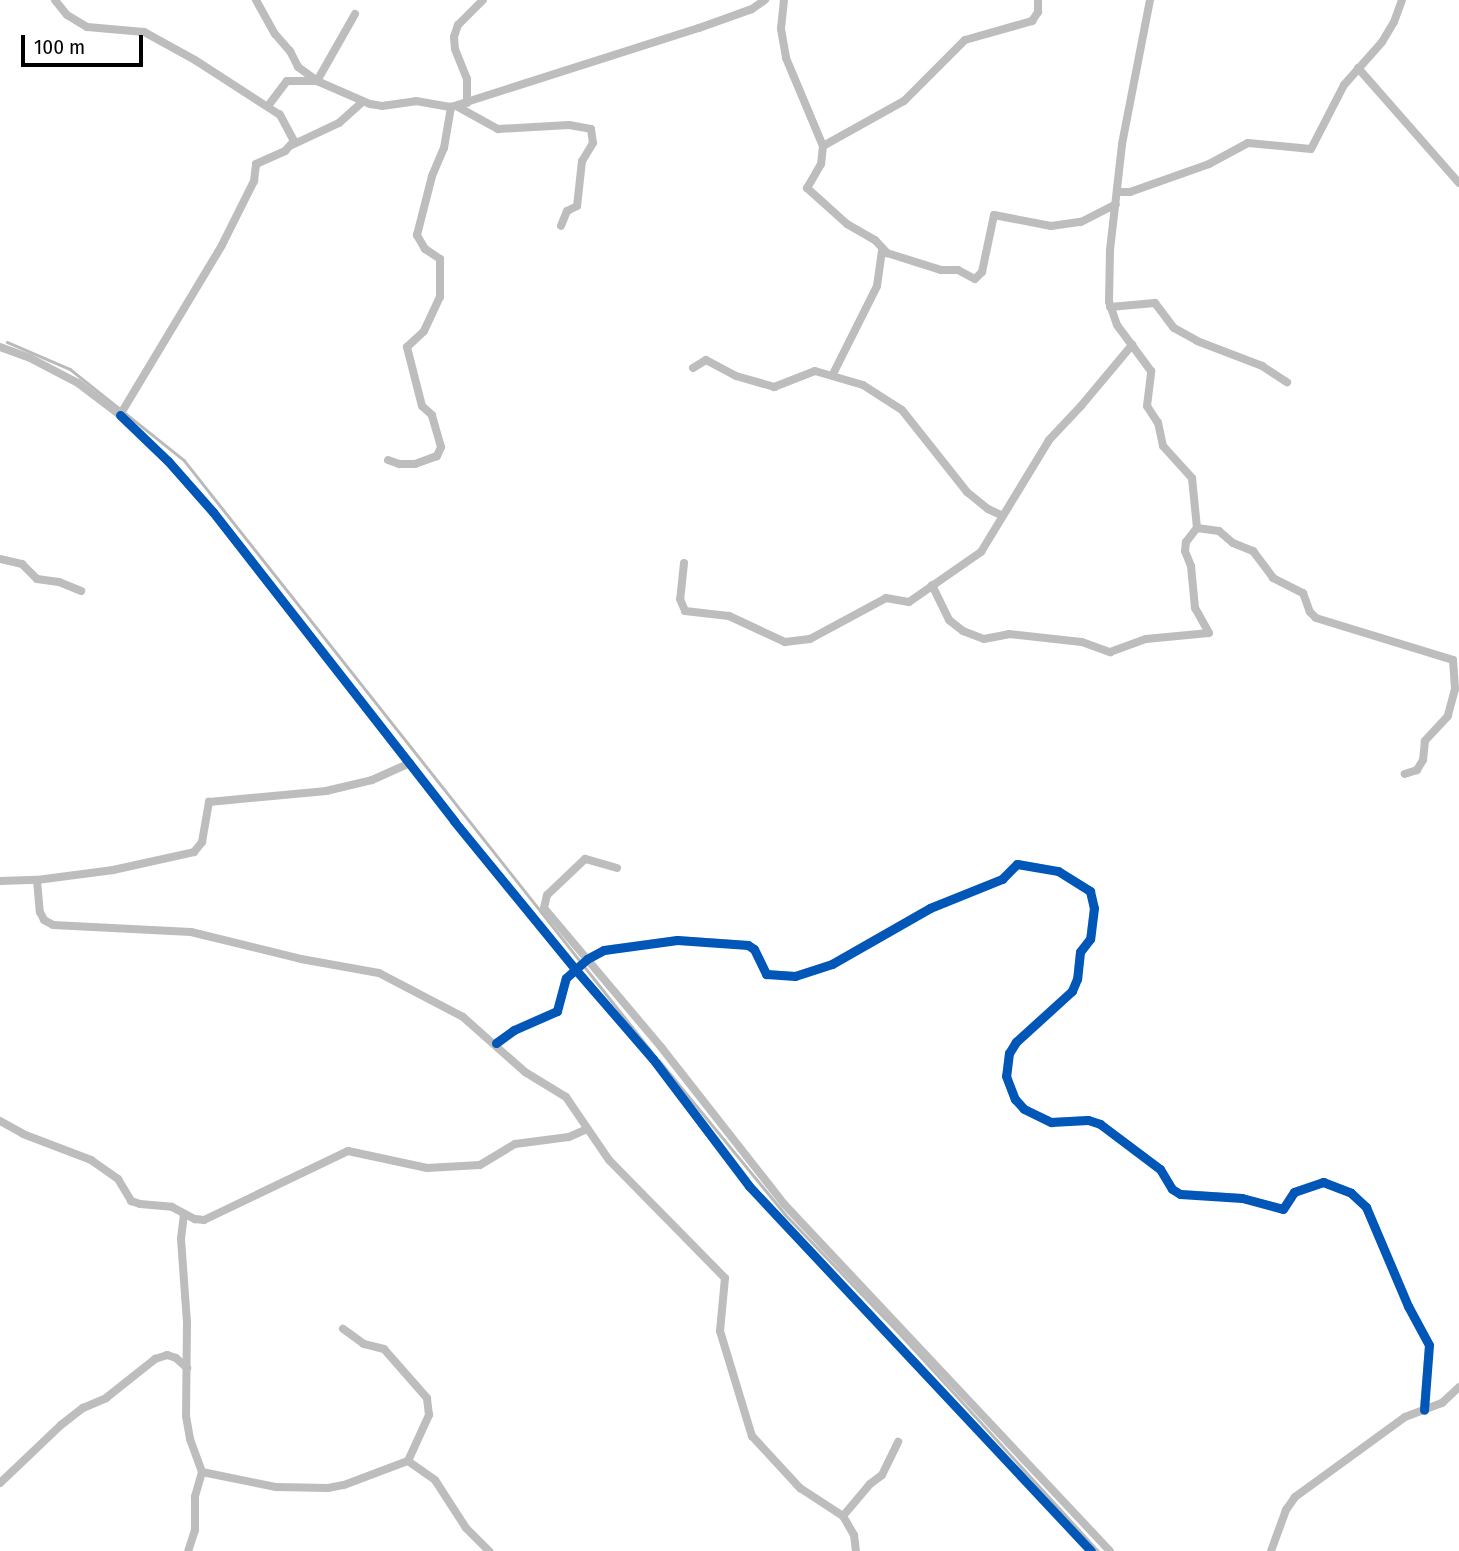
<!DOCTYPE html>
<style>
body{margin:0}
#map{position:relative;width:1459px;height:1551px;overflow:hidden;background:#fff;font-family:"Fira Sans Condensed",sans-serif}
div>[style]{position:absolute}
[style*='--x']{left:calc(var(--x)*1px);top:calc(var(--y)*1px);width:calc(var(--w)*1px);rotate:calc(var(--a)*1deg)}
.stream>*{height:2.5px;margin:-1.25px;padding:0 1.25px;transform-origin:1.25px;border-radius:1.25px;background:#bababa}
.minor>*{height:8px;margin:-4px;padding:0 4px;transform-origin:4px;border-radius:4px;background:#bdbdbd}
.cycleway>*{height:9px;margin:-4.5px;padding:0 4.5px;transform-origin:4.5px;border-radius:4.5px;background:#0057b8}
span{translate:-50% -50%;white-space:nowrap;text-align:center;line-height:1.15;-webkit-text-stroke:5px #fff;paint-order:stroke}
.scale{position:absolute;left:21px;top:35px;width:122px;height:32px;box-sizing:border-box;border:4px solid #000;border-top:0;padding-left:9px;font-size:21px;line-height:24px;white-space:nowrap;color:#000;-webkit-text-stroke:5px #fff;paint-order:stroke}
</style>
<div id="map">
<div class="stream">
<i style="--x:7;--y:342;--w:69;--a:23.2"></i>
<i style="--x:70;--y:369;--w:146;--a:38.6"></i>
<i style="--x:184;--y:460;--w:755;--a:51.67"></i>
<i style="--x:659;--y:1060;--w:199;--a:50.7"></i>
<i style="--x:785;--y:1214;--w:169;--a:46.2"></i>
<i style="--x:902;--y:1336;--w:291;--a:47.6"></i>
</div>
<div class="minor">
<i style="--x:256;--y:0;--w:39;--a:61"></i>
<i style="--x:275;--y:34;--w:23;--a:49"></i>
<i style="--x:290;--y:51;--w:18;--a:63"></i>
<i style="--x:298;--y:67;--w:24;--a:36"></i>
<i style="--x:317;--y:81;--w:58;--a:23.5"></i>
<i style="--x:370;--y:104;--w:12;--a:9"></i>
<i style="--x:382;--y:106;--w:34;--a:-8"></i>
<i style="--x:416;--y:101;--w:36;--a:10"></i>
<i style="--x:451;--y:107;--w:260;--a:-17.7"></i>
<i style="--x:699;--y:28;--w:56;--a:-19.7"></i>
<i style="--x:752;--y:9;--w:16;--a:-35"></i>
<i style="--x:784;--y:0;--w:29;--a:96"></i>
<i style="--x:781;--y:29;--w:29;--a:80"></i>
<i style="--x:786;--y:58;--w:95;--a:67.2"></i>
<i style="--x:823;--y:146;--w:18;--a:96"></i>
<i style="--x:821;--y:164;--w:28;--a:120"></i>
<i style="--x:807;--y:188;--w:54;--a:42"></i>
<i style="--x:847;--y:224;--w:32;--a:30"></i>
<i style="--x:875;--y:240;--w:18;--a:47"></i>
<i style="--x:887;--y:253;--w:57;--a:17.5"></i>
<i style="--x:941;--y:270;--w:17;--a:0"></i>
<i style="--x:958;--y:270;--w:19;--a:28"></i>
<i style="--x:975;--y:279;--w:10;--a:-45"></i>
<i style="--x:982;--y:272;--w:58;--a:-78.1"></i>
<i style="--x:994;--y:215;--w:58;--a:10.9"></i>
<i style="--x:1051;--y:226;--w:30;--a:-8"></i>
<i style="--x:1081;--y:222;--w:39;--a:-27"></i>
<i style="--x:1358;--y:68;--w:153;--a:48.7"></i>
<i style="--x:467;--y:103;--w:24;--a:-90"></i>
<i style="--x:467;--y:79;--w:32;--a:-112"></i>
<i style="--x:455;--y:49;--w:12;--a:-95"></i>
<i style="--x:454;--y:37;--w:13;--a:-72"></i>
<i style="--x:458;--y:25;--w:35;--a:-45"></i>
<i style="--x:268;--y:106;--w:31;--a:-53"></i>
<i style="--x:287;--y:81;--w:30;--a:0"></i>
<i style="--x:317;--y:81;--w:77;--a:-60.4"></i>
<i style="--x:458;--y:107;--w:46;--a:28.8"></i>
<i style="--x:498;--y:129;--w:71;--a:-3.2"></i>
<i style="--x:569;--y:125;--w:22;--a:10"></i>
<i style="--x:591;--y:129;--w:14;--a:82"></i>
<i style="--x:593;--y:143;--w:21;--a:121"></i>
<i style="--x:582;--y:161;--w:45;--a:96.3"></i>
<i style="--x:577;--y:206;--w:11;--a:153"></i>
<i style="--x:567;--y:211;--w:16;--a:112"></i>
<i style="--x:292;--y:145;--w:52;--a:-25.1"></i>
<i style="--x:339;--y:123;--w:31;--a:-42"></i>
<i style="--x:823;--y:146;--w:93;--a:-29.1"></i>
<i style="--x:904;--y:101;--w:86;--a:-45"></i>
<i style="--x:965;--y:40;--w:70;--a:-15.8"></i>
<i style="--x:1032;--y:21;--w:11;--a:-56"></i>
<i style="--x:1038;--y:12;--w:12;--a:-90"></i>
<i style="--x:1118;--y:192;--w:12;--a:0"></i>
<i style="--x:1130;--y:192;--w:84;--a:-19.5"></i>
<i style="--x:1209;--y:164;--w:44;--a:-28.3"></i>
<i style="--x:1248;--y:143;--w:63;--a:5.4"></i>
<i style="--x:1311;--y:149;--w:72;--a:-62.7"></i>
<i style="--x:1344;--y:85;--w:57;--a:-48.5"></i>
<i style="--x:1382;--y:42;--w:23;--a:-59"></i>
<i style="--x:1394;--y:22;--w:23;--a:-70"></i>
<i style="--x:1110;--y:307;--w:45;--a:-5.1"></i>
<i style="--x:1155;--y:303;--w:31;--a:53"></i>
<i style="--x:1174;--y:328;--w:26;--a:29"></i>
<i style="--x:1197;--y:341;--w:70;--a:21"></i>
<i style="--x:1262;--y:366;--w:30;--a:33"></i>
<i style="--x:0;--y:347;--w:32;--a:20"></i>
<i style="--x:30;--y:358;--w:54;--a:27.5"></i>
<i style="--x:78;--y:383;--w:53;--a:37.3"></i>
<i style="--x:120;--y:415;--w:198;--a:-59"></i>
<i style="--x:222;--y:245;--w:72;--a:-63.4"></i>
<i style="--x:254;--y:181;--w:17;--a:-83"></i>
<i style="--x:256;--y:164;--w:32;--a:-24"></i>
<i style="--x:285;--y:151;--w:13;--a:-48"></i>
<i style="--x:294;--y:141;--w:30;--a:-118"></i>
<i style="--x:280;--y:115;--w:101;--a:-147.1"></i>
<i style="--x:195;--y:60;--w:58;--a:-151.2"></i>
<i style="--x:144;--y:32;--w:57;--a:-175"></i>
<i style="--x:87;--y:27;--w:23;--a:-149"></i>
<i style="--x:67;--y:15;--w:19;--a:-129"></i>
<i style="--x:693;--y:368;--w:15;--a:-32"></i>
<i style="--x:706;--y:360;--w:34;--a:28"></i>
<i style="--x:736;--y:376;--w:40;--a:16"></i>
<i style="--x:774;--y:387;--w:44;--a:-21.3"></i>
<i style="--x:815;--y:371;--w:50;--a:16.3"></i>
<i style="--x:863;--y:385;--w:46;--a:32.7"></i>
<i style="--x:902;--y:410;--w:105;--a:51.6"></i>
<i style="--x:967;--y:492;--w:27;--a:39"></i>
<i style="--x:988;--y:509;--w:14;--a:25"></i>
<i style="--x:833;--y:374;--w:98;--a:-63.4"></i>
<i style="--x:877;--y:286;--w:37;--a:-82"></i>
<i style="--x:120;--y:415;--w:66;--a:43.8"></i>
<i style="--x:168;--y:461;--w:68;--a:48.6"></i>
<i style="--x:213;--y:512;--w:392;--a:52"></i>
<i style="--x:454;--y:821;--w:191;--a:50.7"></i>
<i style="--x:575;--y:969;--w:119;--a:49.1"></i>
<i style="--x:653;--y:1059;--w:159;--a:52.9"></i>
<i style="--x:749;--y:1186;--w:500;--a:46.86"></i>
<i style="--x:388;--y:460;--w:12;--a:20"></i>
<i style="--x:399;--y:464;--w:16;--a:0"></i>
<i style="--x:415;--y:464;--w:23;--a:-20"></i>
<i style="--x:437;--y:456;--w:10;--a:-66"></i>
<i style="--x:441;--y:447;--w:33;--a:-106"></i>
<i style="--x:432;--y:415;--w:13;--a:-138"></i>
<i style="--x:422;--y:406;--w:61;--a:-104.3"></i>
<i style="--x:407;--y:347;--w:23;--a:-43"></i>
<i style="--x:424;--y:331;--w:38;--a:-65"></i>
<i style="--x:440;--y:297;--w:38;--a:-90"></i>
<i style="--x:440;--y:259;--w:18;--a:-146"></i>
<i style="--x:425;--y:249;--w:16;--a:-120"></i>
<i style="--x:417;--y:235;--w:61;--a:-75.7"></i>
<i style="--x:432;--y:176;--w:30;--a:-67"></i>
<i style="--x:444;--y:148;--w:42;--a:-80.3"></i>
<i style="--x:1197;--y:528;--w:22;--a:8"></i>
<i style="--x:1219;--y:531;--w:18;--a:41"></i>
<i style="--x:1233;--y:543;--w:22;--a:22"></i>
<i style="--x:1253;--y:551;--w:34;--a:53"></i>
<i style="--x:1273;--y:578;--w:34;--a:27"></i>
<i style="--x:1303;--y:593;--w:20;--a:70"></i>
<i style="--x:1310;--y:612;--w:8;--a:45"></i>
<i style="--x:1316;--y:618;--w:143;--a:17"></i>
<i style="--x:1453;--y:660;--w:29;--a:86"></i>
<i style="--x:1455;--y:689;--w:28;--a:105"></i>
<i style="--x:1448;--y:716;--w:34;--a:133"></i>
<i style="--x:1425;--y:741;--w:19;--a:96"></i>
<i style="--x:1423;--y:760;--w:12;--a:121"></i>
<i style="--x:1417;--y:770;--w:13;--a:162"></i>
<i style="--x:0;--y:559;--w:23;--a:13"></i>
<i style="--x:22;--y:564;--w:21;--a:45"></i>
<i style="--x:37;--y:579;--w:22;--a:8"></i>
<i style="--x:59;--y:582;--w:24;--a:22"></i>
<i style="--x:684;--y:563;--w:36;--a:96"></i>
<i style="--x:680;--y:599;--w:13;--a:67"></i>
<i style="--x:685;--y:611;--w:44;--a:6.5"></i>
<i style="--x:729;--y:616;--w:62;--a:24.9"></i>
<i style="--x:785;--y:642;--w:25;--a:-7"></i>
<i style="--x:810;--y:639;--w:86;--a:-28.3"></i>
<i style="--x:886;--y:598;--w:23;--a:10"></i>
<i style="--x:909;--y:602;--w:88;--a:-34.8"></i>
<i style="--x:981;--y:552;--w:131;--a:-58.7"></i>
<i style="--x:1049;--y:440;--w:47;--a:-46.7"></i>
<i style="--x:1081;--y:406;--w:80;--a:-50.1"></i>
<i style="--x:932;--y:585;--w:39;--a:64"></i>
<i style="--x:949;--y:620;--w:18;--a:38"></i>
<i style="--x:963;--y:631;--w:22;--a:21"></i>
<i style="--x:984;--y:639;--w:25;--a:-11"></i>
<i style="--x:1009;--y:634;--w:73;--a:6.3"></i>
<i style="--x:1082;--y:642;--w:30;--a:20"></i>
<i style="--x:1110;--y:652;--w:38;--a:-20"></i>
<i style="--x:1146;--y:639;--w:63;--a:-5.4"></i>
<i style="--x:1209;--y:633;--w:29;--a:-119"></i>
<i style="--x:1195;--y:608;--w:42;--a:-95.4"></i>
<i style="--x:1191;--y:566;--w:16;--a:-112"></i>
<i style="--x:1185;--y:551;--w:9;--a:-84"></i>
<i style="--x:1186;--y:542;--w:18;--a:-52"></i>
<i style="--x:1197;--y:528;--w:50;--a:-95.7"></i>
<i style="--x:1192;--y:478;--w:43;--a:-132.2"></i>
<i style="--x:1163;--y:446;--w:24;--a:-102"></i>
<i style="--x:1158;--y:423;--w:20;--a:-123"></i>
<i style="--x:1147;--y:406;--w:35;--a:-83"></i>
<i style="--x:1151;--y:371;--w:57;--a:-126.5"></i>
<i style="--x:1117;--y:325;--w:24;--a:-109"></i>
<i style="--x:1109;--y:302;--w:52;--a:-88.9"></i>
<i style="--x:1110;--y:250;--w:107;--a:-83.5"></i>
<i style="--x:1122;--y:144;--w:147;--a:-79"></i>
<i style="--x:617;--y:868;--w:33;--a:-164"></i>
<i style="--x:585;--y:859;--w:52;--a:136.5"></i>
<i style="--x:547;--y:895;--w:13;--a:103"></i>
<i style="--x:544;--y:908;--w:182;--a:49.9"></i>
<i style="--x:661;--y:1047;--w:199;--a:51.9"></i>
<i style="--x:784;--y:1204;--w:476;--a:46.8"></i>
<i style="--x:37;--y:880;--w:32;--a:85"></i>
<i style="--x:40;--y:912;--w:9;--a:63"></i>
<i style="--x:44;--y:920;--w:10;--a:29"></i>
<i style="--x:53;--y:925;--w:138;--a:2.9"></i>
<i style="--x:191;--y:932;--w:113;--a:13.8"></i>
<i style="--x:301;--y:959;--w:79;--a:10.2"></i>
<i style="--x:379;--y:973;--w:95;--a:27.6"></i>
<i style="--x:463;--y:1017;--w:83;--a:41.6"></i>
<i style="--x:525;--y:1072;--w:48;--a:31.4"></i>
<i style="--x:566;--y:1097;--w:76;--a:55.7"></i>
<i style="--x:609;--y:1160;--w:165;--a:45.5"></i>
<i style="--x:725;--y:1278;--w:53;--a:95.4"></i>
<i style="--x:720;--y:1331;--w:110;--a:73.1"></i>
<i style="--x:752;--y:1436;--w:71;--a:47.3"></i>
<i style="--x:800;--y:1488;--w:51;--a:33.1"></i>
<i style="--x:843;--y:1516;--w:22;--a:60"></i>
<i style="--x:854;--y:1535;--w:16;--a:83"></i>
<i style="--x:0;--y:881;--w:37;--a:-2"></i>
<i style="--x:37;--y:880;--w:77;--a:-7.5"></i>
<i style="--x:113;--y:870;--w:83;--a:-12.5"></i>
<i style="--x:194;--y:852;--w:13;--a:-51"></i>
<i style="--x:202;--y:842;--w:41;--a:-80.1"></i>
<i style="--x:209;--y:802;--w:118;--a:-5.4"></i>
<i style="--x:326;--y:791;--w:47;--a:-13.4"></i>
<i style="--x:372;--y:780;--w:42;--a:-24.1"></i>
<i style="--x:496;--y:1043;--w:22;--a:-36"></i>
<i style="--x:514;--y:1030;--w:47;--a:-23.8"></i>
<i style="--x:557;--y:1011;--w:34;--a:-75"></i>
<i style="--x:566;--y:978;--w:28;--a:-42"></i>
<i style="--x:587;--y:959;--w:19;--a:-28"></i>
<i style="--x:604;--y:950;--w:74;--a:-7.8"></i>
<i style="--x:677;--y:940;--w:71;--a:4"></i>
<i style="--x:748;--y:945;--w:7;--a:34"></i>
<i style="--x:754;--y:949;--w:28;--a:64"></i>
<i style="--x:766;--y:974;--w:29;--a:4"></i>
<i style="--x:795;--y:976;--w:39;--a:-18"></i>
<i style="--x:832;--y:964;--w:113;--a:-29.7"></i>
<i style="--x:930;--y:908;--w:78;--a:-21.9"></i>
<i style="--x:1002;--y:879;--w:21;--a:-45"></i>
<i style="--x:1017;--y:864;--w:42;--a:9.7"></i>
<i style="--x:1058;--y:871;--w:38;--a:32"></i>
<i style="--x:1090;--y:891;--w:17;--a:77"></i>
<i style="--x:1094;--y:908;--w:31;--a:97"></i>
<i style="--x:1090;--y:939;--w:16;--a:128"></i>
<i style="--x:1080;--y:952;--w:27;--a:96"></i>
<i style="--x:1077;--y:979;--w:13;--a:113"></i>
<i style="--x:1072;--y:991;--w:76;--a:137.7"></i>
<i style="--x:1016;--y:1042;--w:13;--a:122"></i>
<i style="--x:1009;--y:1053;--w:23;--a:97"></i>
<i style="--x:1006;--y:1076;--w:25;--a:69"></i>
<i style="--x:1015;--y:1099;--w:13;--a:48"></i>
<i style="--x:1024;--y:1109;--w:30;--a:26"></i>
<i style="--x:1051;--y:1122;--w:37;--a:-3"></i>
<i style="--x:1088;--y:1120;--w:13;--a:18"></i>
<i style="--x:1100;--y:1124;--w:75;--a:36.9"></i>
<i style="--x:1160;--y:1169;--w:23;--a:59"></i>
<i style="--x:1172;--y:1189;--w:9;--a:32"></i>
<i style="--x:1180;--y:1194;--w:62;--a:3.7"></i>
<i style="--x:1242;--y:1198;--w:42;--a:15"></i>
<i style="--x:1283;--y:1209;--w:20;--a:-57"></i>
<i style="--x:1294;--y:1192;--w:31;--a:-19"></i>
<i style="--x:1323;--y:1182;--w:30;--a:21"></i>
<i style="--x:1351;--y:1193;--w:21;--a:43"></i>
<i style="--x:1366;--y:1207;--w:108;--a:67"></i>
<i style="--x:1408;--y:1306;--w:44;--a:61.7"></i>
<i style="--x:1429;--y:1345;--w:65;--a:94.4"></i>
<i style="--x:0;--y:1121;--w:26;--a:29"></i>
<i style="--x:23;--y:1134;--w:73;--a:20.9"></i>
<i style="--x:91;--y:1160;--w:33;--a:35"></i>
<i style="--x:118;--y:1179;--w:26;--a:59"></i>
<i style="--x:131;--y:1201;--w:9;--a:18"></i>
<i style="--x:140;--y:1204;--w:32;--a:5"></i>
<i style="--x:172;--y:1207;--w:26;--a:28"></i>
<i style="--x:195;--y:1219;--w:9;--a:6"></i>
<i style="--x:204;--y:1220;--w:160;--a:-25.6"></i>
<i style="--x:348;--y:1151;--w:81;--a:12.1"></i>
<i style="--x:427;--y:1168;--w:53;--a:-3.2"></i>
<i style="--x:480;--y:1165;--w:41;--a:-31"></i>
<i style="--x:515;--y:1144;--w:54;--a:-7.4"></i>
<i style="--x:569;--y:1137;--w:20;--a:-24"></i>
<i style="--x:184;--y:1214;--w:25;--a:97"></i>
<i style="--x:181;--y:1239;--w:83;--a:85.9"></i>
<i style="--x:187;--y:1322;--w:94;--a:90.6"></i>
<i style="--x:186;--y:1416;--w:23;--a:80"></i>
<i style="--x:190;--y:1439;--w:35;--a:70"></i>
<i style="--x:202;--y:1472;--w:26;--a:106"></i>
<i style="--x:195;--y:1497;--w:33;--a:90"></i>
<i style="--x:195;--y:1530;--w:22;--a:108"></i>
<i style="--x:408;--y:1461;--w:33;--a:35"></i>
<i style="--x:435;--y:1480;--w:57;--a:57.1"></i>
<i style="--x:466;--y:1528;--w:33;--a:45"></i>
<i style="--x:202;--y:1472;--w:76;--a:11.5"></i>
<i style="--x:276;--y:1487;--w:52;--a:1.1"></i>
<i style="--x:328;--y:1488;--w:16;--a:-11"></i>
<i style="--x:344;--y:1485;--w:68;--a:-20.6"></i>
<i style="--x:408;--y:1461;--w:51;--a:-65.5"></i>
<i style="--x:429;--y:1415;--w:17;--a:-97"></i>
<i style="--x:427;--y:1398;--w:65;--a:-131.3"></i>
<i style="--x:384;--y:1349;--w:21;--a:-166"></i>
<i style="--x:364;--y:1344;--w:26;--a:-144"></i>
<i style="--x:0;--y:1483;--w:84;--a:-43.6"></i>
<i style="--x:61;--y:1425;--w:28;--a:-38"></i>
<i style="--x:83;--y:1408;--w:25;--a:-23"></i>
<i style="--x:106;--y:1398;--w:63;--a:-38.5"></i>
<i style="--x:155;--y:1359;--w:13;--a:-18"></i>
<i style="--x:167;--y:1355;--w:9;--a:18"></i>
<i style="--x:176;--y:1358;--w:15;--a:42"></i>
<i style="--x:843;--y:1516;--w:42;--a:-49.8"></i>
<i style="--x:870;--y:1484;--w:15;--a:-37"></i>
<i style="--x:882;--y:1475;--w:37;--a:-64"></i>
<i style="--x:1271;--y:1551;--w:44;--a:-69.9"></i>
<i style="--x:1286;--y:1510;--w:16;--a:-55"></i>
<i style="--x:1295;--y:1497;--w:136;--a:-36"></i>
<i style="--x:1405;--y:1417;--w:40;--a:-21"></i>
<i style="--x:1442;--y:1403;--w:23;--a:-43"></i>
</div>
<div class="cycleway">
<i style="--x:120;--y:415;--w:66;--a:43.8"></i>
<i style="--x:168;--y:461;--w:68;--a:48.6"></i>
<i style="--x:213;--y:512;--w:392;--a:52"></i>
<i style="--x:454;--y:821;--w:191;--a:50.7"></i>
<i style="--x:575;--y:969;--w:119;--a:49.1"></i>
<i style="--x:653;--y:1059;--w:159;--a:52.9"></i>
<i style="--x:749;--y:1186;--w:500;--a:46.86"></i>
<i style="--x:496;--y:1043;--w:22;--a:-36"></i>
<i style="--x:514;--y:1030;--w:47;--a:-23.8"></i>
<i style="--x:557;--y:1011;--w:34;--a:-75"></i>
<i style="--x:566;--y:978;--w:28;--a:-42"></i>
<i style="--x:587;--y:959;--w:19;--a:-28"></i>
<i style="--x:604;--y:950;--w:74;--a:-7.8"></i>
<i style="--x:677;--y:940;--w:71;--a:4"></i>
<i style="--x:748;--y:945;--w:7;--a:34"></i>
<i style="--x:754;--y:949;--w:28;--a:64"></i>
<i style="--x:766;--y:974;--w:29;--a:4"></i>
<i style="--x:795;--y:976;--w:39;--a:-18"></i>
<i style="--x:832;--y:964;--w:113;--a:-29.7"></i>
<i style="--x:930;--y:908;--w:78;--a:-21.9"></i>
<i style="--x:1002;--y:879;--w:21;--a:-45"></i>
<i style="--x:1017;--y:864;--w:42;--a:9.7"></i>
<i style="--x:1058;--y:871;--w:38;--a:32"></i>
<i style="--x:1090;--y:891;--w:17;--a:77"></i>
<i style="--x:1094;--y:908;--w:31;--a:97"></i>
<i style="--x:1090;--y:939;--w:16;--a:128"></i>
<i style="--x:1080;--y:952;--w:27;--a:96"></i>
<i style="--x:1077;--y:979;--w:13;--a:113"></i>
<i style="--x:1072;--y:991;--w:76;--a:137.7"></i>
<i style="--x:1016;--y:1042;--w:13;--a:122"></i>
<i style="--x:1009;--y:1053;--w:23;--a:97"></i>
<i style="--x:1006;--y:1076;--w:25;--a:69"></i>
<i style="--x:1015;--y:1099;--w:13;--a:48"></i>
<i style="--x:1024;--y:1109;--w:30;--a:26"></i>
<i style="--x:1051;--y:1122;--w:37;--a:-3"></i>
<i style="--x:1088;--y:1120;--w:13;--a:18"></i>
<i style="--x:1100;--y:1124;--w:75;--a:36.9"></i>
<i style="--x:1160;--y:1169;--w:23;--a:59"></i>
<i style="--x:1172;--y:1189;--w:9;--a:32"></i>
<i style="--x:1180;--y:1194;--w:62;--a:3.7"></i>
<i style="--x:1242;--y:1198;--w:42;--a:15"></i>
<i style="--x:1283;--y:1209;--w:20;--a:-57"></i>
<i style="--x:1294;--y:1192;--w:31;--a:-19"></i>
<i style="--x:1323;--y:1182;--w:30;--a:21"></i>
<i style="--x:1351;--y:1193;--w:21;--a:43"></i>
<i style="--x:1366;--y:1207;--w:108;--a:67"></i>
<i style="--x:1408;--y:1306;--w:44;--a:61.7"></i>
<i style="--x:1429;--y:1345;--w:65;--a:94.4"></i>
</div>
<div class="scale">100 m</div>
</div>
